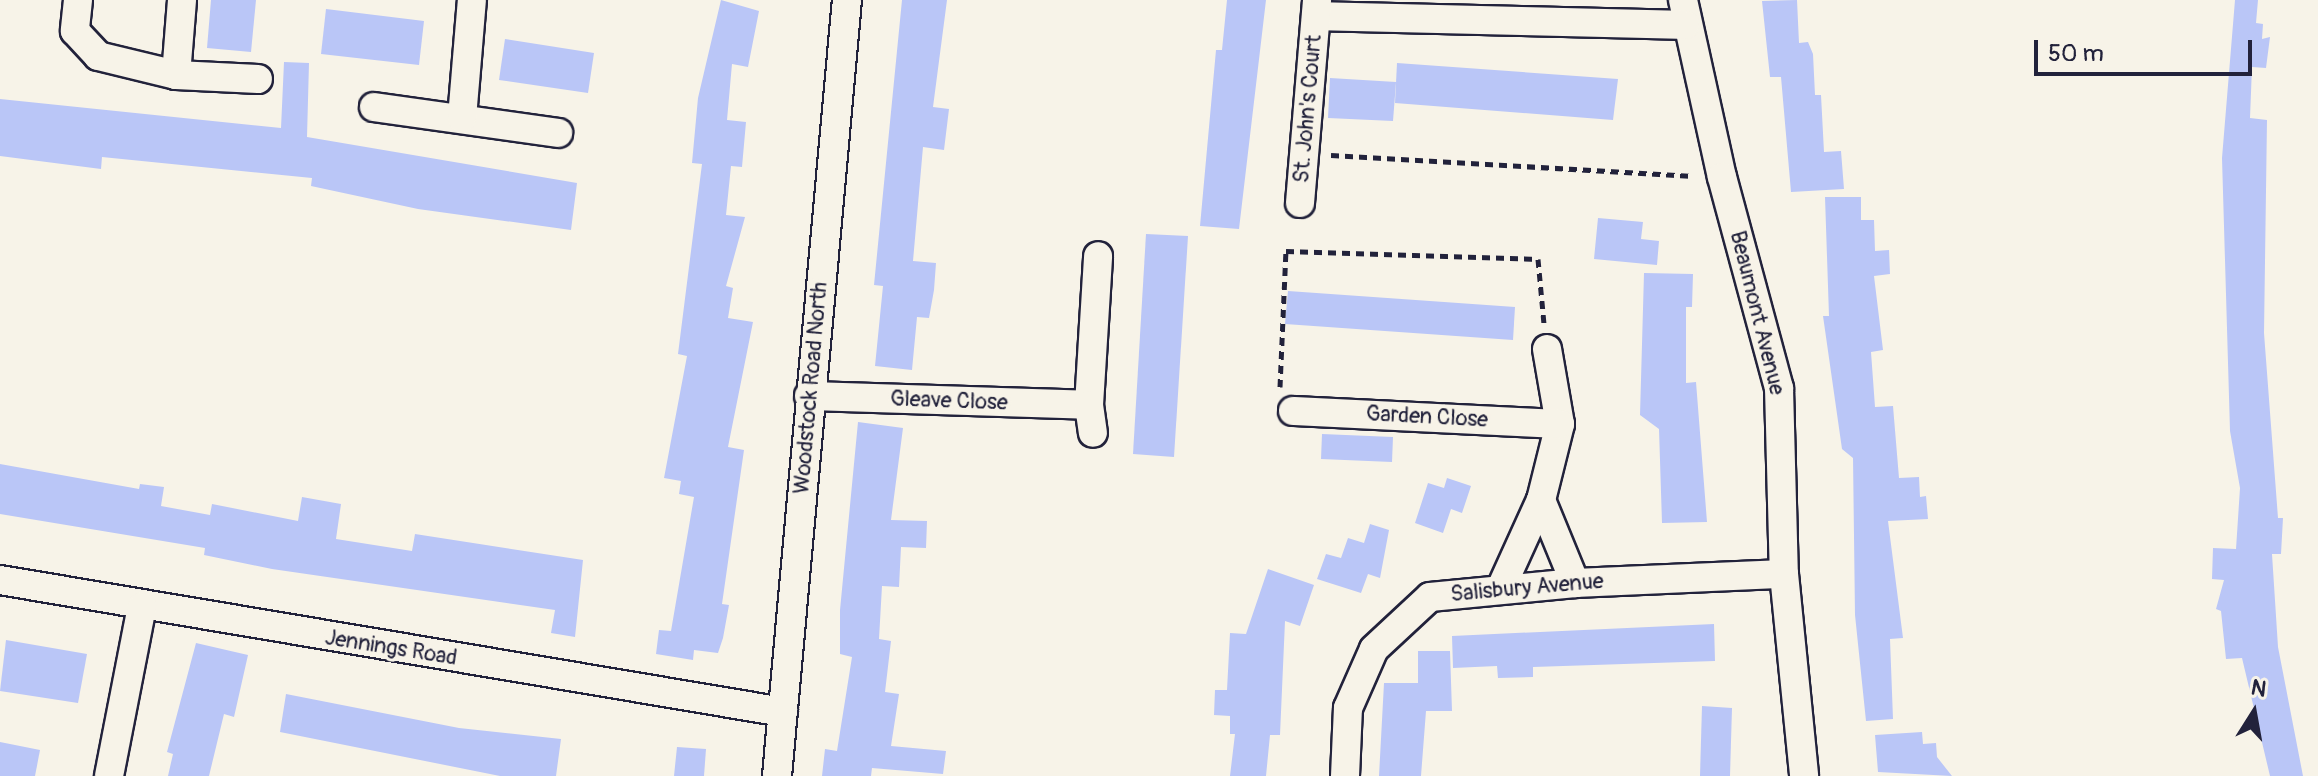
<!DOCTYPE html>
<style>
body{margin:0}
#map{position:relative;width:2318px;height:776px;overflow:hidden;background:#f7f3e8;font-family:Pangolin,sans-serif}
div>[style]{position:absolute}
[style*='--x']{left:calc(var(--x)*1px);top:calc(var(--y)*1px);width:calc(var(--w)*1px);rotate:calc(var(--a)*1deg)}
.building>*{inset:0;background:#bac6f7}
.path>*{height:5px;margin-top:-2.5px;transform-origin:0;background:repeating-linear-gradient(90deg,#22223b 0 8px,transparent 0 14px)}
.roads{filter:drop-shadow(2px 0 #22223b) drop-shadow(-2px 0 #22223b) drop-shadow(0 2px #22223b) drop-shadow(0 -2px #22223b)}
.minor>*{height:28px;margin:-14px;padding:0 14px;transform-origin:14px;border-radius:14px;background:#f7f3e8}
span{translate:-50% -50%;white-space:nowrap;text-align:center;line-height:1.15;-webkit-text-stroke:6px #f7f3e8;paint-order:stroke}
.street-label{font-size:22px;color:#22223b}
.north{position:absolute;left:2214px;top:672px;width:80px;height:80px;-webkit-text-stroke:6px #f7f3e8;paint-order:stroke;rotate:11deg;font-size:22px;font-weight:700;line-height:32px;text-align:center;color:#22223b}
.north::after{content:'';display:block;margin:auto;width:28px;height:36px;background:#22223b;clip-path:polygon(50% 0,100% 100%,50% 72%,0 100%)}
.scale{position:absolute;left:2034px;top:40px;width:218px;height:36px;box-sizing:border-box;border:4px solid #22223b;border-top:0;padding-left:10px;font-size:24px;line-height:28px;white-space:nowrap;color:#22223b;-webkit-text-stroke:6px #f7f3e8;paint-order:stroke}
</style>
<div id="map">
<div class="building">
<i style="clip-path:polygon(211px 0,256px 0,251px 52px,207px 48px)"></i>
<i style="clip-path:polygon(721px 0,759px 11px,748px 67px,732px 64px,727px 120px,746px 122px,742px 167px,731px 166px,726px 215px,745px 217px,726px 286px,733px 288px,728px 318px,753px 322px,728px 447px,744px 450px,722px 604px,729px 605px,723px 638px,718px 653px,694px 650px,693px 660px,656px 654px,659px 630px,671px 631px,694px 497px,679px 494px,681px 481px,664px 478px,687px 356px,678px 354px,702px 164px,692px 163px,698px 98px)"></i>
<i style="clip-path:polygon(902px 0,947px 0,933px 107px,949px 109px,944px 150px,923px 147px,913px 261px,936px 263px,934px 290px,929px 318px,917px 317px,912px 370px,875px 366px,883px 286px,874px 285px)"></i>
<i style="clip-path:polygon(1227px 0,1266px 0,1239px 229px,1200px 226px,1216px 50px,1222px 50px)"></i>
<i style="clip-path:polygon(1797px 0,1799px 43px,1808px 42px,1813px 54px,1815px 95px,1821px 95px,1824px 152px,1841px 151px,1844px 189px,1791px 192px,1781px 77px,1770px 77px,1762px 1px)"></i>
<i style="clip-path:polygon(2235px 0,2258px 0,2256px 23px,2263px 24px,2262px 39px,2270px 37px,2266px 68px,2252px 67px,2250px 118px,2267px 120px,2264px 333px,2278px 518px,2283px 518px,2281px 554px,2272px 554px,2278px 647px,2303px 776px,2270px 776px,2242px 658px,2226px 659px,2221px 611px,2216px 609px,2224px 580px,2212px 579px,2213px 548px,2236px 549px,2240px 488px,2230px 431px,2222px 158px)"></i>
<i style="clip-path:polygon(326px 9px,424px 21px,419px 65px,321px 54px)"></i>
<i style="clip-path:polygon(505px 39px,594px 53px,588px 93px,499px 80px)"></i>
<i style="clip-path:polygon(284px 62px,309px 63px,307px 137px,577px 183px,571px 230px,418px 209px,311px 186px,312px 178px,102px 157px,101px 169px,0 156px,0 99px,281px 128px)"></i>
<i style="clip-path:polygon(1397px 63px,1618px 79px,1613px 120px,1395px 103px)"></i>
<i style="clip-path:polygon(1330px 78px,1396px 82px,1393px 121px,1328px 118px)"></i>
<i style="clip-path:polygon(1825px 197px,1861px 197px,1861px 220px,1874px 220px,1875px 251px,1889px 250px,1890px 274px,1874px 276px,1883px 350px,1871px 352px,1875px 407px,1893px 406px,1899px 478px,1919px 477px,1920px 497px,1926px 496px,1928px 519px,1888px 521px,1903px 638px,1890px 639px,1893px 719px,1866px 721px,1855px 615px,1853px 458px,1842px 449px,1823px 316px,1829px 316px)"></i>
<i style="clip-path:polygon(1598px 218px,1643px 222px,1641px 239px,1659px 241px,1657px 265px,1594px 259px)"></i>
<i style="clip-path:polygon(1146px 234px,1188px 236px,1174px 457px,1133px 454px)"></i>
<i style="clip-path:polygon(1644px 273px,1693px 274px,1692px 307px,1686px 307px,1686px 383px,1696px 382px,1707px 522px,1662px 523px,1659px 429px,1640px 415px)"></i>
<i style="clip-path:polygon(1288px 291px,1515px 307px,1513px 340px,1285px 324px)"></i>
<i style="clip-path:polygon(858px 422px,903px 428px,891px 520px,927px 521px,926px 548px,901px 547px,899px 587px,882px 586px,879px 639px,891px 641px,885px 692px,899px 694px,891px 746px,946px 751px,943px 774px,872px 768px,871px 776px,822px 776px,825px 749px,837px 751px,852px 657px,840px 654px,840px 610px)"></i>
<i style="clip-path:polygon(1322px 434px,1393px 437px,1392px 462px,1321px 459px)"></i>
<i style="clip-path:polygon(0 464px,139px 489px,140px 484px,164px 487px,161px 506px,210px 515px,212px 504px,298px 521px,302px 497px,341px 504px,336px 539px,412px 551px,415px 534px,583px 560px,575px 637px,551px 633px,555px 610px,272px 569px,204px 555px,205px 548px,0 514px)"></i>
<i style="clip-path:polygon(1447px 478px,1471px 486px,1462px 513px,1451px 509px,1443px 533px,1415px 523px,1428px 483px,1444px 488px)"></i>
<i style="clip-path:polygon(1370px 524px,1389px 530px,1380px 578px,1368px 574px,1361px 593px,1317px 579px,1326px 554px,1341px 558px,1348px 538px,1364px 543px)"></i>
<i style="clip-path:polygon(1268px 569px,1314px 585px,1300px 626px,1285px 621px,1280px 735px,1270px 735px,1266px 776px,1230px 776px,1235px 734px,1230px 734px,1230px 716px,1214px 715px,1215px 690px,1227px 690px,1230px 633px,1246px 634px)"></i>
<i style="clip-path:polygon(1714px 624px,1715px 661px,1533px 667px,1533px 677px,1498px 678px,1497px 666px,1453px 668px,1452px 636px)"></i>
<i style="clip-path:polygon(6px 640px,87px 654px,78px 703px,0 691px)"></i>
<i style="clip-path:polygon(196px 643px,248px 655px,234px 717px,224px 714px,209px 776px,168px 776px,173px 754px,167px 752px)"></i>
<i style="clip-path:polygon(1418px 651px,1450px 651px,1452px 711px,1426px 711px,1421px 776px,1379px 776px,1384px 683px,1418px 683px)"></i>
<i style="clip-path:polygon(286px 694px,459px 728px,561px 739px,556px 776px,500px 776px,280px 732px)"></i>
<i style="clip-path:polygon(1702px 706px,1732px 708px,1730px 776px,1700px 776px)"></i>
<i style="clip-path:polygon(1922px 732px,1923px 744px,1936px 743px,1937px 757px,1952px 776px,1878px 772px,1875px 735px)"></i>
<i style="clip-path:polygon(0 742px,40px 750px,35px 776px,0 776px)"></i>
<i style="clip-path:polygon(677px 747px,706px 749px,704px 776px,674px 776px)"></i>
</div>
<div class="path">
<i style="--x:1331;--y:155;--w:363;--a:3.3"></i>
<i style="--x:1280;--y:387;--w:136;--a:-87.5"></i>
<i style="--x:1286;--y:251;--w:252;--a:1.8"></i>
<i style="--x:1538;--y:259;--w:65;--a:84.7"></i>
</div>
<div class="roads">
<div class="minor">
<i style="--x:78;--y:0;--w:31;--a:96"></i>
<i style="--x:75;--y:31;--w:34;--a:47"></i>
<i style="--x:98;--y:56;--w:80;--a:13.7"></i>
<i style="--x:176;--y:75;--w:82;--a:2.8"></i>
<i style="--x:1683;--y:0;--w:181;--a:77.6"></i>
<i style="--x:1722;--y:177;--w:219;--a:74.9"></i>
<i style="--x:1779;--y:388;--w:186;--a:88.5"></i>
<i style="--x:1784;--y:574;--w:203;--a:84.3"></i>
<i style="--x:1316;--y:16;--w:369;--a:1.4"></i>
<i style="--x:176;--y:75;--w:75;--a:-85.4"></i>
<i style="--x:374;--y:107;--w:186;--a:8"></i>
<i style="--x:462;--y:118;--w:118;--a:-85.2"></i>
<i style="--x:1300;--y:203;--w:204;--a:-85.2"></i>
<i style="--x:1547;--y:349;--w:76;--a:80.2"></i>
<i style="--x:1560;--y:424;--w:78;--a:104"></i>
<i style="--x:1541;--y:500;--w:90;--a:67.7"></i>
<i style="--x:809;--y:396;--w:280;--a:1.8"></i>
<i style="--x:1089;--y:405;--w:149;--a:-86.5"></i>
<i style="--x:1089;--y:405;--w:28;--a:82"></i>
<i style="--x:1293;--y:411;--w:267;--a:2.8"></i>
<i style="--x:0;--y:580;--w:794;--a:9.57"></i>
<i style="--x:1501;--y:588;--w:97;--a:-65.6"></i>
<i style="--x:109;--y:776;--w:172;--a:-79"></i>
<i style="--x:777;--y:776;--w:779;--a:-84.85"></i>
<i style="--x:1345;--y:776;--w:68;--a:-87.5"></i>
<i style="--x:1348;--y:708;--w:64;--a:-66.2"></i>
<i style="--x:1374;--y:649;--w:76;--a:-42.9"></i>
<i style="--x:1430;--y:597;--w:146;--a:-5.5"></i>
<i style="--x:1575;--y:583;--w:209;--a:-2.5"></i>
</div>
</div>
<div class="street-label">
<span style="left:1308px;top:109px;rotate:-85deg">St. John's Court</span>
<span style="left:1757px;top:313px;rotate:76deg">Beaumont Avenue</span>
<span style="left:811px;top:388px;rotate:-85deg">Woodstock Road North</span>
<span style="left:949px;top:401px;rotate:2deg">Gleave Close</span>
<span style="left:1427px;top:417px;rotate:3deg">Garden Close</span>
<span style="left:1527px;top:588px;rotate:-5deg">Salisbury Avenue</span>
<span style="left:391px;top:648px;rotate:9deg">Jennings Road</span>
</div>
<div class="north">N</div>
<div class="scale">50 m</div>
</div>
